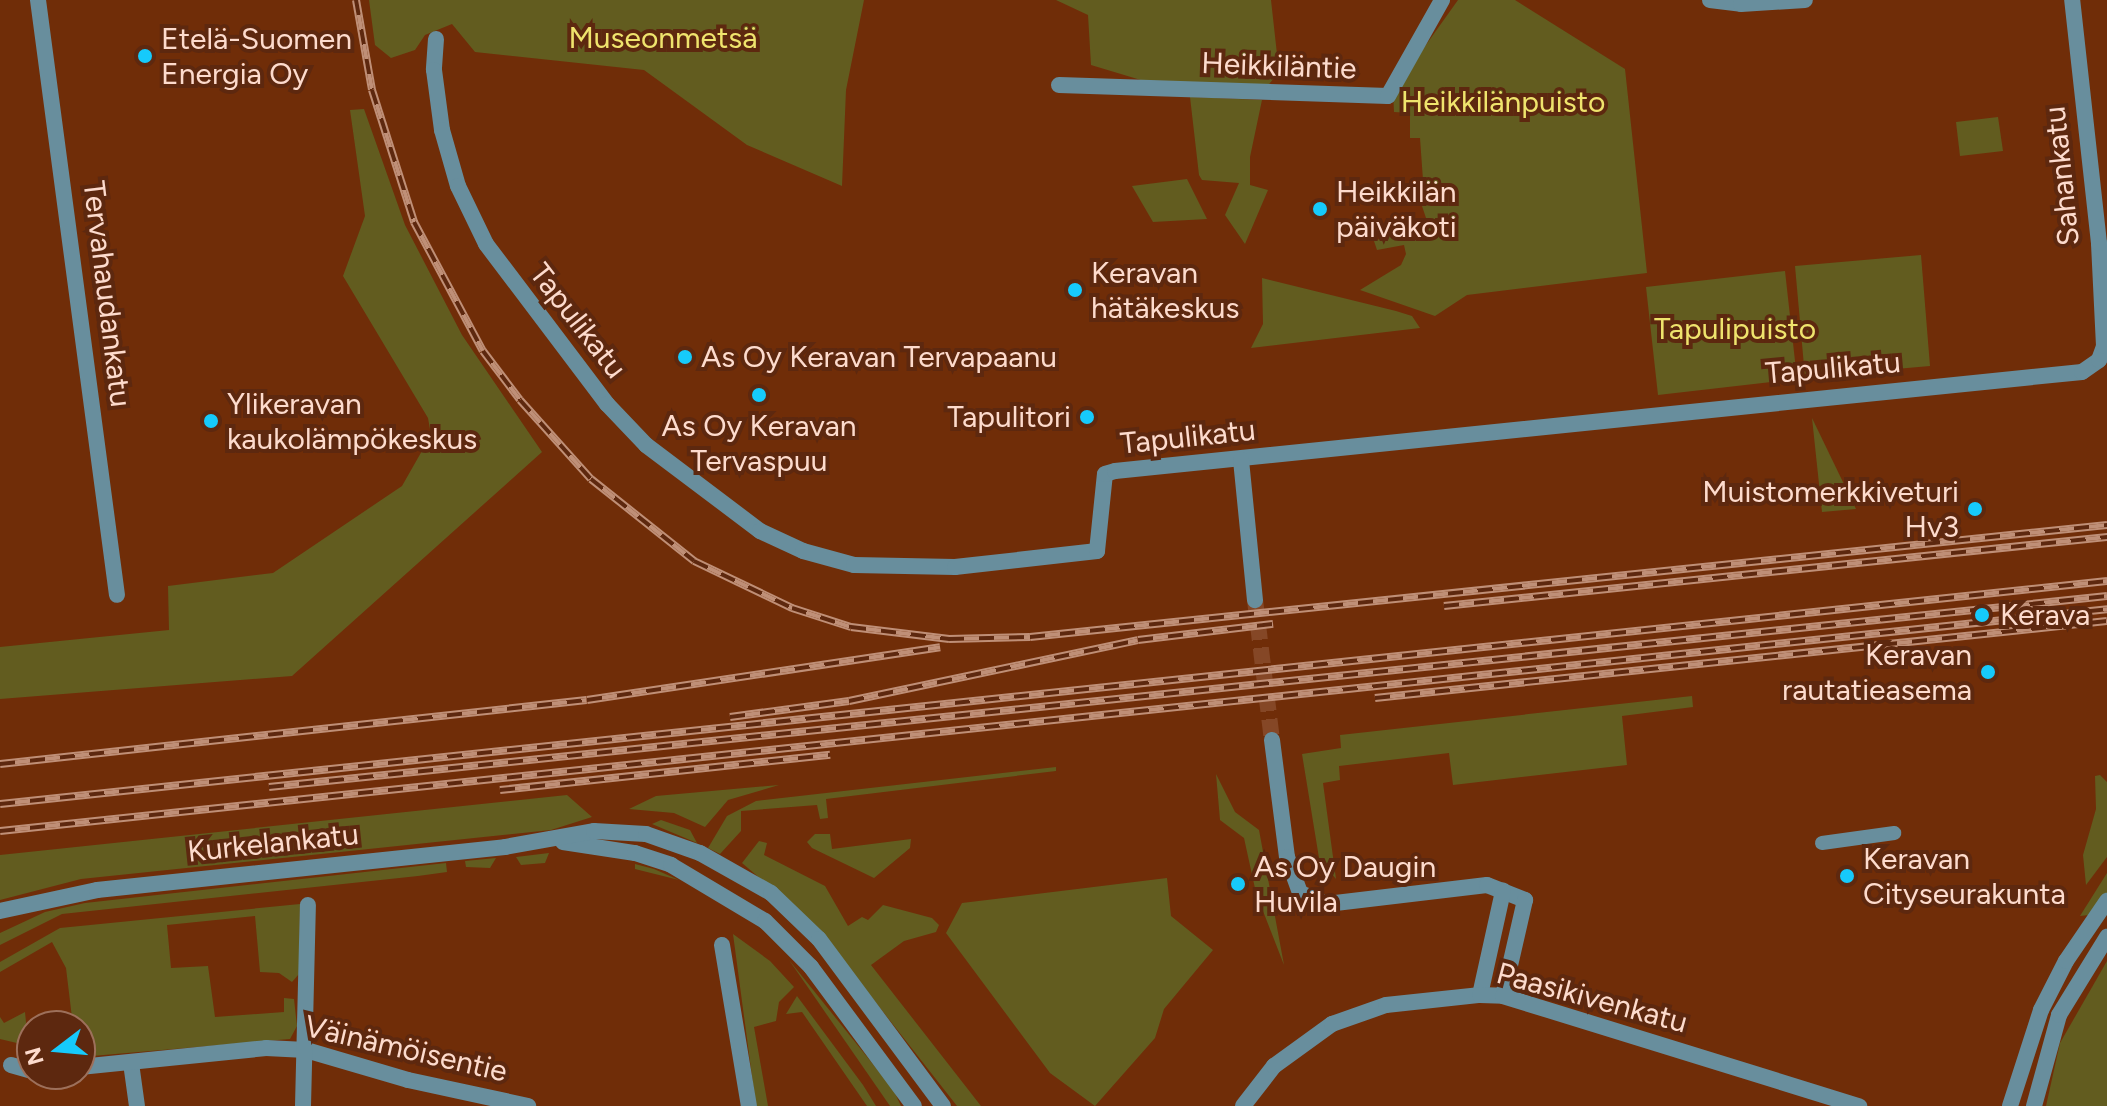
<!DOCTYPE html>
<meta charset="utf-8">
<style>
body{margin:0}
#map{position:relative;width:2107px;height:1106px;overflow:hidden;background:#702d08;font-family:Figtree,sans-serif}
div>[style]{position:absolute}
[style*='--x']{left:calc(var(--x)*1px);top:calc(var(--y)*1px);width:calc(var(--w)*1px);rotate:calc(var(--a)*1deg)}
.green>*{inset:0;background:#625c1f}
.minor-tunnel>*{height:16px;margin-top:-8px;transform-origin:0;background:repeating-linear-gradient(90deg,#854726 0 16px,transparent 0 24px)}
.pedestrian>*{height:14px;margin:-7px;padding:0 7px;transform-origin:7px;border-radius:7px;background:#688e9d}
.minor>*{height:16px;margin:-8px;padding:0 8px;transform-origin:8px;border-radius:8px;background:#688e9d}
.tertiary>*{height:16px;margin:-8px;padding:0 8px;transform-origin:8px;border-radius:8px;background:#688e9d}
.rail>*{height:8px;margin-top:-4px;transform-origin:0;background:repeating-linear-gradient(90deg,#5d280f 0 15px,#bf8f77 0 30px);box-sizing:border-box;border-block:2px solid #bf8f77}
.dots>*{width:22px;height:22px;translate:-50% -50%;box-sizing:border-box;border:4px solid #5d280f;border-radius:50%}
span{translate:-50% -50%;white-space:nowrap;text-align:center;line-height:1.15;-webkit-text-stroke:8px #5d280f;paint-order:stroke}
.park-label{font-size:30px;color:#efe46d}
.poi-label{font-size:30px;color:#fddbcd}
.left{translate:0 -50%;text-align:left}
.right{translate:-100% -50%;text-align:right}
.street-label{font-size:30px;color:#fddbcd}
.north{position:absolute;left:16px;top:1010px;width:80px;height:80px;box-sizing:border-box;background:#5d280f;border:2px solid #9d705b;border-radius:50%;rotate:254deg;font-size:22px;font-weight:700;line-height:32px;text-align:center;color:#fddbcd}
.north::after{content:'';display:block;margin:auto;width:28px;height:36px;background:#16cafb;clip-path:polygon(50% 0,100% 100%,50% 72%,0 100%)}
</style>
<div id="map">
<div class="green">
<i style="clip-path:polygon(369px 0,864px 0,846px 90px,842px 186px,747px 145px,644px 70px,475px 52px,452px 24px,425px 35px,415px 50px,391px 58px,375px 45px)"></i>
<i style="clip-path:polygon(1056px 0,1271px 0,1279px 72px,1265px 89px,1164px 87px,1091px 65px,1088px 15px)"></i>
<i style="clip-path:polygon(1458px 0,1515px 0,1625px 69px,1647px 273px,1467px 295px,1435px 316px,1360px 290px,1401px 265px,1406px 254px,1404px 245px,1377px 250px,1374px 241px,1427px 221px,1419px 197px,1424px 194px,1420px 138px,1410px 138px,1410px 113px,1394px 112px,1393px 91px)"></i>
<i style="clip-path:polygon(1190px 97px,1262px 100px,1250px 157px,1250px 185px,1268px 190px,1245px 244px,1225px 215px,1239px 183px,1202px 180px,1199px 175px)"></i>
<i style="clip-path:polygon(364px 109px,405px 225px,462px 335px,542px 452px,292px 676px,0 699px,0 647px,169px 630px,168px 586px,273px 573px,402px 486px,431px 435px,428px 418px,343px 276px,365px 216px,350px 110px)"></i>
<i style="clip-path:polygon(1998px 117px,2003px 151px,1960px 156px,1956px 122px)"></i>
<i style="clip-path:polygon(1187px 179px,1207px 219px,1153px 222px,1132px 186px)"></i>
<i style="clip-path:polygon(1921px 255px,1930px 366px,1805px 377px,1795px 266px)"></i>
<i style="clip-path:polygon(1785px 271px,1797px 379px,1658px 395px,1646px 287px)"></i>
<i style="clip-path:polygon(1262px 278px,1396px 311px,1412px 316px,1420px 328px,1251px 348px,1263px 324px)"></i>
<i style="clip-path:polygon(1812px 418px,1856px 509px,1822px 512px)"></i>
<i style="clip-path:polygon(1692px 696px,1693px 707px,1622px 716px,1627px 765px,1453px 785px,1449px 753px,1339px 766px,1340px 780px,1323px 783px,1336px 879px,1319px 858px,1302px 754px,1341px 748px,1340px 735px)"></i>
<i style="clip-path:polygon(1056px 767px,1056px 771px,826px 799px,828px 818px,820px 819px,817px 805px,741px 811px,741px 831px,720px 854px,708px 848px,727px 816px,756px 801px)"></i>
<i style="clip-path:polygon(1216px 774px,1235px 812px,1259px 830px,1284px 965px,1256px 893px,1244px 838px,1220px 820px)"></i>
<i style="clip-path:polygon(2100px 775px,2107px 782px,2107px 857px,2086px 885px,2083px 855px,2096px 809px,2095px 776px)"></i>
<i style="clip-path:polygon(779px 785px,728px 800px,705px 827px,674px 813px,629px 809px,656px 796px)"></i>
<i style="clip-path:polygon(567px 795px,592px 817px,551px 830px,81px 879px,0 900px,0 855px)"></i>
<i style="clip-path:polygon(661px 820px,690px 830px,697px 843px,652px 824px)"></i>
<i style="clip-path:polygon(815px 834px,830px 834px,832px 849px,911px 839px,910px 848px,874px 878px,812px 848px,807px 842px)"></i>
<i style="clip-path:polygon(759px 841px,767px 843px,764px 855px,825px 886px,848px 926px,862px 917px,868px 920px,883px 905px,932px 918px,939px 925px,936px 932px,904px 941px,871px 965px,981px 1106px,957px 1106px,815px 925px,742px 863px)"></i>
<i style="clip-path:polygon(549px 853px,545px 863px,521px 865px,516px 857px)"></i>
<i style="clip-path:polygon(496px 858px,490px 868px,466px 867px,465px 861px)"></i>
<i style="clip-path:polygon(446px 863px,447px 872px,418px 876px,62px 914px,0 945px,0 933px,45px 912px,85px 903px)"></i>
<i style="clip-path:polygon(635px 864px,654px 869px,679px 880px,635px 869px)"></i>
<i style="clip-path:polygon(2107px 873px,2107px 896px,2089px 915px,2080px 916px)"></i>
<i style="clip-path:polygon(1167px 878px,1171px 916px,1213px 950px,1164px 1009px,1155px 1038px,1095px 1106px,1050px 1073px,946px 933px,962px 903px)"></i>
<i style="clip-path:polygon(300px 904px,299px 974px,292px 982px,279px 973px,260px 972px,255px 916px,167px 925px,171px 968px,208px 966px,215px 1017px,284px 1012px,284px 998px,294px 999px,297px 1026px,290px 1039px,80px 1057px,80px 1026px,73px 1026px,66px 968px,52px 942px,0 972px,0 962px,60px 928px)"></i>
<i style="clip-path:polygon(733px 934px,770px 961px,794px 987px,779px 1002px,776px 1021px,754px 1027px,768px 1106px,756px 1106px)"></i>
<i style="clip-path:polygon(789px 960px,893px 1089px,901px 1106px,890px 1106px)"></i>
<i style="clip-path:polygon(2107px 961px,2107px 1106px,2046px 1106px,2060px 1043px)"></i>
<i style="clip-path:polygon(797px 996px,863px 1085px,876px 1106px,867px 1106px,802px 1012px,786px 1014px)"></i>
<i style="clip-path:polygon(25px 1012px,28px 1042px,32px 1042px,32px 1057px,21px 1044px,0 1039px,0 1017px,4px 1023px)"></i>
</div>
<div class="minor-tunnel">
<i style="--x:1255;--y:600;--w:141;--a:83.1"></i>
</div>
<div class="pedestrian">
<i style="--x:1822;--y:843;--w:73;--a:-7.9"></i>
</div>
<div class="minor">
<i style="--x:38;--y:0;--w:600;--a:82.44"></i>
<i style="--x:436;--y:39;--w:31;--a:94"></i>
<i style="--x:434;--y:70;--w:61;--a:82.4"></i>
<i style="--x:442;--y:130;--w:58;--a:74.1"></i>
<i style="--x:458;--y:186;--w:64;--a:64.2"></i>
<i style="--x:486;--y:244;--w:201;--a:52.9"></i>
<i style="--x:607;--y:404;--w:57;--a:46.4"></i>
<i style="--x:646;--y:445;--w:143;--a:37"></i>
<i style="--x:760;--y:531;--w:47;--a:24.9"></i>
<i style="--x:803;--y:551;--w:53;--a:15.4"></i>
<i style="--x:854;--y:565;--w:101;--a:1.1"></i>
<i style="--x:955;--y:567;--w:143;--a:-6.4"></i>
<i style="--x:1097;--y:551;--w:77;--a:-84.1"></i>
<i style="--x:1105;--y:474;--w:10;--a:-17"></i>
<i style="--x:1115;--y:471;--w:972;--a:-5.85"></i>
<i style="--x:2082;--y:372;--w:21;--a:-35"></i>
<i style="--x:2099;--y:360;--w:15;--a:-70"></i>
<i style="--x:2104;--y:346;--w:103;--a:-92.8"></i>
<i style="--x:2099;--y:243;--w:244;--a:-96.3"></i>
<i style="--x:1059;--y:85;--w:329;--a:1.9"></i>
<i style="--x:1388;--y:96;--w:110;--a:-60.6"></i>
<i style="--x:1241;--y:460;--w:141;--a:84.3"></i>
<i style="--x:1272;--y:740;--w:118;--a:82.7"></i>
<i style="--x:1287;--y:857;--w:38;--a:70"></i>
<i style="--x:1300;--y:893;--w:29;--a:22"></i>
<i style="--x:1327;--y:904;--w:161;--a:-6.8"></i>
<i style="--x:1487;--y:885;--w:41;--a:21.5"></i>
<i style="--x:1525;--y:900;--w:98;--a:102.9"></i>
<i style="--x:722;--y:945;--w:163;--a:80.5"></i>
<i style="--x:1480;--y:995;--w:107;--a:-77.5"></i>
<i style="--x:131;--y:1063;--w:43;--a:82.1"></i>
<i style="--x:11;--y:1065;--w:22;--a:16"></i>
<i style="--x:80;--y:1067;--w:187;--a:-5.8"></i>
<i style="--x:266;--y:1048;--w:40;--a:2.9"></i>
<i style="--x:306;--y:1050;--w:106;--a:16.4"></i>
<i style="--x:408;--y:1080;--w:123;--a:12.2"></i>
<i style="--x:303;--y:1106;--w:201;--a:-88.6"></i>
</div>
<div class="tertiary">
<i style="--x:1710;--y:0;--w:31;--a:7"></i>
<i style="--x:1741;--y:4;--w:64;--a:-3.6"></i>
<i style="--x:563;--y:842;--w:73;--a:8.7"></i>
<i style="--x:635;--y:853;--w:38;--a:18"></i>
<i style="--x:671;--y:865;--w:109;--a:30.8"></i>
<i style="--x:765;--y:921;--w:65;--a:45"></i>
<i style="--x:811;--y:967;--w:173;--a:53.5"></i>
<i style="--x:0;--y:911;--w:99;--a:-12.2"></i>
<i style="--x:97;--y:890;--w:410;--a:-6"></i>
<i style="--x:505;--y:847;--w:90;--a:-10.2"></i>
<i style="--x:594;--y:831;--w:52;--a:3.3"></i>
<i style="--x:646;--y:834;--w:57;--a:19.4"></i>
<i style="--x:700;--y:853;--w:81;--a:29.4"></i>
<i style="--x:771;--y:893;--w:66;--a:43.8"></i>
<i style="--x:819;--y:939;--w:208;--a:53.4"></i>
<i style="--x:1243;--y:1106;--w:51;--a:-52.2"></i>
<i style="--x:1274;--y:1066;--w:72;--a:-35.9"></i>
<i style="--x:1332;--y:1024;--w:57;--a:-19.4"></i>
<i style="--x:1386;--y:1005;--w:95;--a:-6.1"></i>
<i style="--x:1480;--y:995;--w:23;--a:2"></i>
<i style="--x:1503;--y:996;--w:373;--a:17.2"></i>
<i style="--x:2010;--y:1106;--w:101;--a:-72.1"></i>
<i style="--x:2041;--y:1010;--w:55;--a:-63"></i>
<i style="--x:2066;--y:961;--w:73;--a:-55.7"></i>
<i style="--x:2034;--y:1106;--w:94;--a:-74.6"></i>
<i style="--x:2059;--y:1015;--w:92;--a:-58.4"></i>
</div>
<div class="rail">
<i style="--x:356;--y:0;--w:91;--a:79.9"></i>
<i style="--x:372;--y:90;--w:139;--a:72.3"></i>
<i style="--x:414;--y:222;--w:146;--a:61.9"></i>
<i style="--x:483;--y:351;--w:61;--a:52.9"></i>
<i style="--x:520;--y:400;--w:106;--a:48.1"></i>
<i style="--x:591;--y:479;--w:132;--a:38.5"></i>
<i style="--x:694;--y:561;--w:109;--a:25.6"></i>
<i style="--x:792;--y:608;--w:62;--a:17.9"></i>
<i style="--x:851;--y:627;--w:99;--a:7"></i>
<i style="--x:949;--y:639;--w:81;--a:-1.4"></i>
<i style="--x:1030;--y:637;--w:1083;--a:-5.94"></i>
<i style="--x:1444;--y:606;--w:667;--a:-5.94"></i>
<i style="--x:1375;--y:698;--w:736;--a:-6"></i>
<i style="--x:730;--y:717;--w:120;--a:-7.7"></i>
<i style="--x:849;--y:701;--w:295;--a:-11.9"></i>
<i style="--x:1138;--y:640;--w:136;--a:-6.8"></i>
<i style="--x:0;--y:764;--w:590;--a:-6.22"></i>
<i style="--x:587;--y:700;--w:357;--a:-8.5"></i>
<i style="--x:269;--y:787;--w:1848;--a:-5.93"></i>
<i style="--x:500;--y:790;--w:332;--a:-6.1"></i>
<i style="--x:0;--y:804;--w:2119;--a:-6.04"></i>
<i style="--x:0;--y:831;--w:2119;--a:-6.01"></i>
</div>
<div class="dots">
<i style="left:145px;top:56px;background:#16cafb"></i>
<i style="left:1320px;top:209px;background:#16cafb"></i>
<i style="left:1075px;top:290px;background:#16cafb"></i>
<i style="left:685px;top:357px;background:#16cafb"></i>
<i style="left:759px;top:395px;background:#16cafb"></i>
<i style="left:1087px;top:417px;background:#16cafb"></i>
<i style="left:211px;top:421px;background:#16cafb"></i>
<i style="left:1975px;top:509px;background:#16cafb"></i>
<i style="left:1982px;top:615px;background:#16cafb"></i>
<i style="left:1988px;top:672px;background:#16cafb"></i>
<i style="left:1847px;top:876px;background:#16cafb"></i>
<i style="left:1238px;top:884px;background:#16cafb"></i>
</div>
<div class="park-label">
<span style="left:663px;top:38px">Museonmetsä</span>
<span style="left:1503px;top:102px">Heikkilänpuisto</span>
<span style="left:1735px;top:329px">Tapulipuisto</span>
</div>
<div class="poi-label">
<span class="left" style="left:161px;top:56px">Etelä-Suomen<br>Energia Oy</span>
<span class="left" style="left:1336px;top:209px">Heikkilän<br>päiväkoti</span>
<span class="left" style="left:1091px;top:290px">Keravan<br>hätäkeskus</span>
<span class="left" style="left:701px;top:357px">As Oy Keravan Tervapaanu</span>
<span class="left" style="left:227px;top:421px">Ylikeravan<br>kaukolämpökeskus</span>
<span class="right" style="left:1071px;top:417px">Tapulitori</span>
<span style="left:759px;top:443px">As Oy Keravan<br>Tervaspuu</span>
<span class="right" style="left:1959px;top:509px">Muistomerkkiveturi<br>Hv3</span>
<span class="left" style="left:2000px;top:615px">Kerava</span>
<span class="right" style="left:1972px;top:672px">Keravan<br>rautatieasema</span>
<span class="left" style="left:1863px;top:876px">Keravan<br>Cityseurakunta</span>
<span class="left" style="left:1254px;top:884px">As Oy Daugin<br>Huvila</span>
</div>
<div class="street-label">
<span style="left:1279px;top:66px;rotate:2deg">Heikkiläntie</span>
<span style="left:2062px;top:176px;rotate:-96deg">Sahankatu</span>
<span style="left:107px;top:294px;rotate:83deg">Tervahaudankatu</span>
<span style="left:578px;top:321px;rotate:52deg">Tapulikatu</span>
<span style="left:1833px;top:368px;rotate:-5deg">Tapulikatu</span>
<span style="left:1188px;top:437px;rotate:-6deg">Tapulikatu</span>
<span style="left:273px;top:843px;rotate:-6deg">Kurkelankatu</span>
<span style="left:1592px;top:998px;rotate:15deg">Paasikivenkatu</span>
<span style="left:406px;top:1049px;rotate:13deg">Väinämöisentie</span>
</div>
<div class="north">N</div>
</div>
